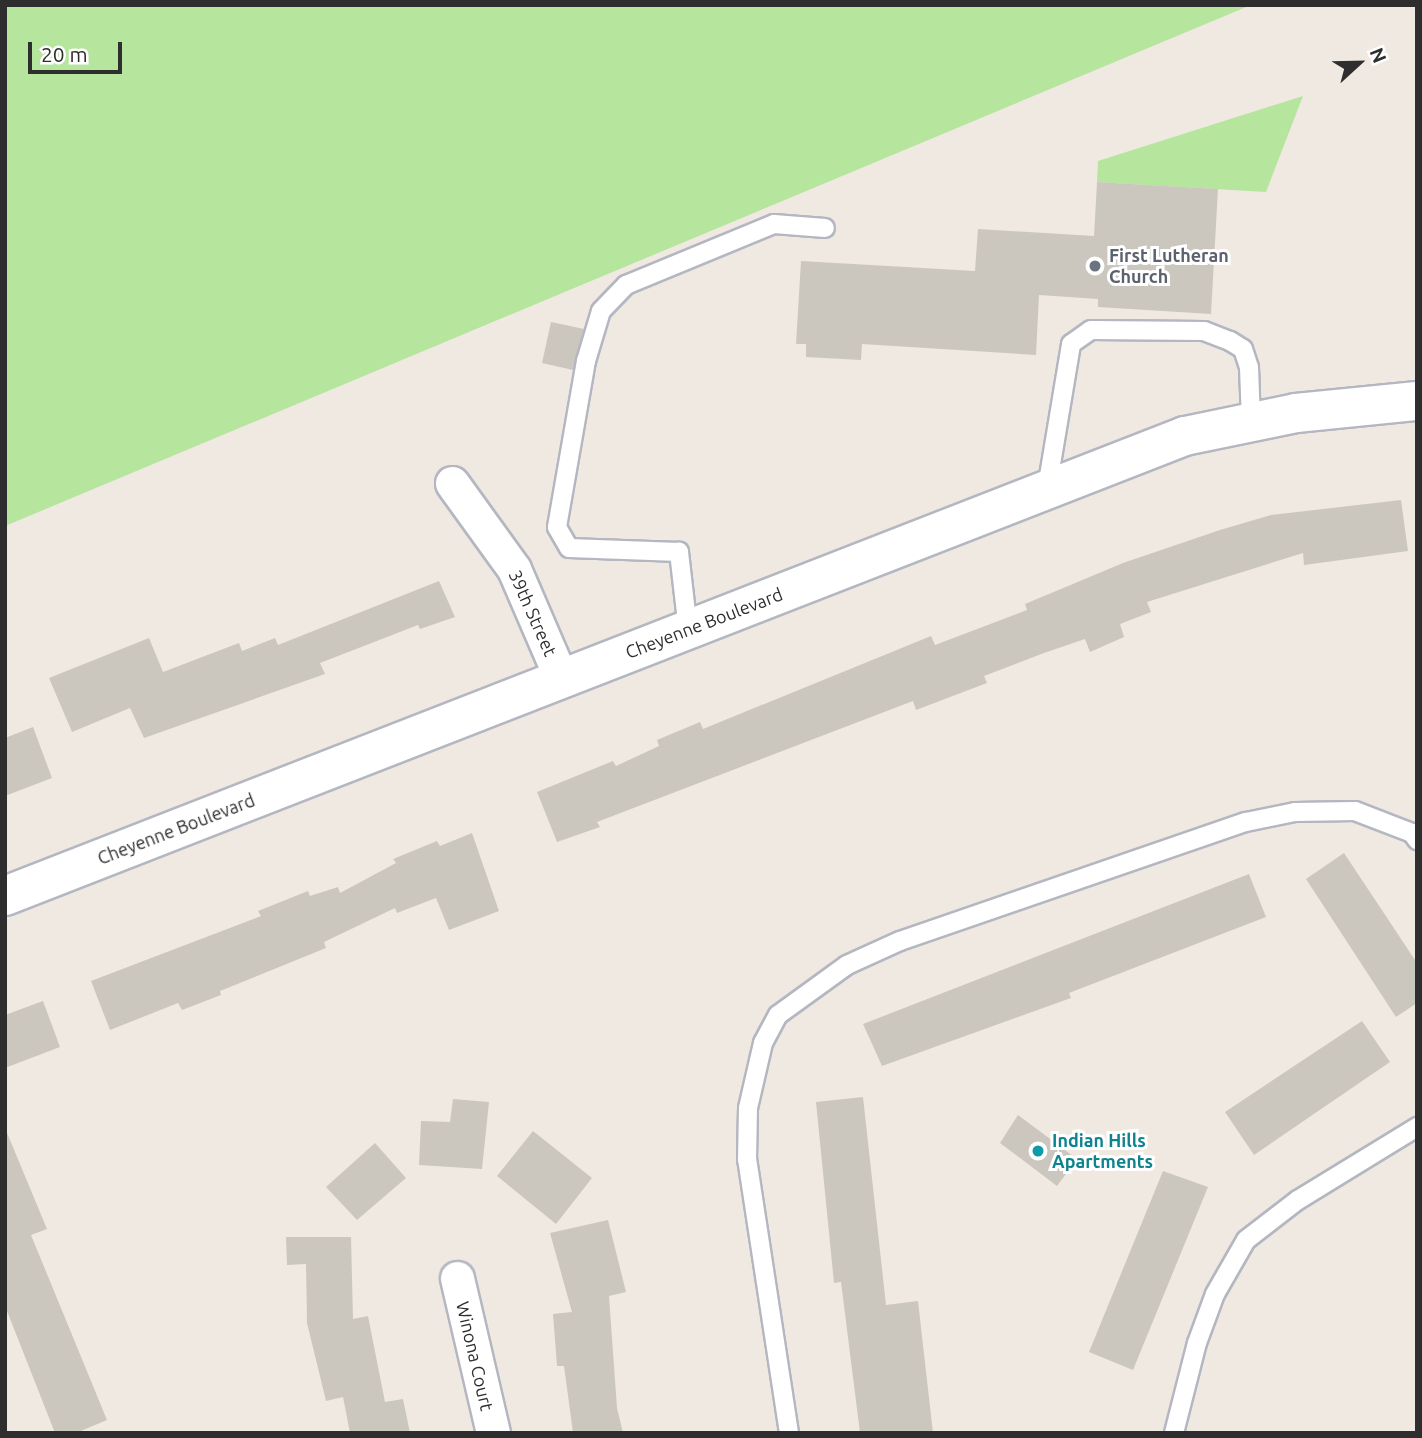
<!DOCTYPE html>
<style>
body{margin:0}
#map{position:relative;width:1422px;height:1438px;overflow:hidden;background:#efe9e1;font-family:Ubuntu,sans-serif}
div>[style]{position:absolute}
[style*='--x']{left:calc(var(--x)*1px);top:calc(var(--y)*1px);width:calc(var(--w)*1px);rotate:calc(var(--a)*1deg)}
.green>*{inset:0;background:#b6e59e}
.building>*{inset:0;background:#cbc7bf}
.roads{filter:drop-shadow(2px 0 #b4b7c1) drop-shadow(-2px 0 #b4b7c1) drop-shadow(0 2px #b4b7c1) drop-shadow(0 -2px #b4b7c1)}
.lane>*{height:18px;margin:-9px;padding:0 9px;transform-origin:9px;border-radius:9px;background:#fff}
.street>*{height:33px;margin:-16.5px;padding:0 16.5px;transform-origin:16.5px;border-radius:16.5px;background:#fff}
.secondary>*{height:38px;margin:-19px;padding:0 19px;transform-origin:19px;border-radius:19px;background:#fff}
.dots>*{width:19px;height:19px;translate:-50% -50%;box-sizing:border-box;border:4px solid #fff;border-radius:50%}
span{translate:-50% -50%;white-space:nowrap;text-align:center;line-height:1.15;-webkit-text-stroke:6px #fff;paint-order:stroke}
.worship-label{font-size:18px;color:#5b616d;font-weight:700}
.left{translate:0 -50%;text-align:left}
.street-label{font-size:18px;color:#2e2e2e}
.culture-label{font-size:18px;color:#0d838f;font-weight:700}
.frame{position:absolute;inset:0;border:7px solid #2e2e2e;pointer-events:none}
.north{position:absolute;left:1324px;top:28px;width:70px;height:70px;-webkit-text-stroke:5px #fff;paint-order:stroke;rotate:68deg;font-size:19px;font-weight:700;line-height:28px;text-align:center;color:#2e2e2e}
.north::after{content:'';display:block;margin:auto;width:24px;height:32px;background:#2e2e2e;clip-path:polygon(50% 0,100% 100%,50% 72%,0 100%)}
.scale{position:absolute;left:28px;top:42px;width:94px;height:32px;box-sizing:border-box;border:4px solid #2e2e2e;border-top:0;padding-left:9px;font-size:21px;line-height:24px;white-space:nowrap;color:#2e2e2e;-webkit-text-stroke:5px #fff;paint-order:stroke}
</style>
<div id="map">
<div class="green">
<i style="clip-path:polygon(5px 5px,1251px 5px,5px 526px)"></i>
<i style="clip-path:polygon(1303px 96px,1266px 192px,1097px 182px,1098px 161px)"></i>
</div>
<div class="building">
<i style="clip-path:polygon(1097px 182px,1218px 189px,1211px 314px,1098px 307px,1098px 299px,1039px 295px,1036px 355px,862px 344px,861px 360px,806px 357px,806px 344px,796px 344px,801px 261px,975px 271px,978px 229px,1094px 236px)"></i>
<i style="clip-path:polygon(551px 322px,584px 329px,573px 370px,542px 363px)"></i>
<i style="clip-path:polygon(1401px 500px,1408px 551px,1304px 565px,1303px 553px,1147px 602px,1151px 612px,1120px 624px,1124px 637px,1090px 652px,1085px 639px,1044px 653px,984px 676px,987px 683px,916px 710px,913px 701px,597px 822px,600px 827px,557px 842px,537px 792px,613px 761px,616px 766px,659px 746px,657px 740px,700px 722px,703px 729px,931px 636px,935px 645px,1027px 610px,1025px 604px,1123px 563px,1220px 530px,1271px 515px)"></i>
<i style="clip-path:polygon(439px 581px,455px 617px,420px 629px,418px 625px,320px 663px,325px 674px,144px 738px,130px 708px,72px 732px,49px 678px,149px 638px,163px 672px,239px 643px,242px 651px,275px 638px,278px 645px)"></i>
<i style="clip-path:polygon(33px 727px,52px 778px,5px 796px,5px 738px)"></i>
<i style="clip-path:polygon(472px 833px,499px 911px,449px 930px,436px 898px,397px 913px,395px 908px,324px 942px,326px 948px,220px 991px,221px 995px,182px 1010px,178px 1003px,110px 1030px,91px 981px,261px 916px,258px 911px,308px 891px,310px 896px,338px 887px,340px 893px,396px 863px,393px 859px,437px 841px,440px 846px)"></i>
<i style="clip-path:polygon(1344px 853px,1417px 963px,1417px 1003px,1396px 1017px,1306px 879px)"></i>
<i style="clip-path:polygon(1249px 874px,1266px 917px,1069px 993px,1071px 998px,882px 1066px,863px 1024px)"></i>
<i style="clip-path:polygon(43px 1001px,60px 1047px,5px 1068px,5px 1015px)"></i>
<i style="clip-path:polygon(1362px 1021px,1390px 1062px,1254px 1155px,1225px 1112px)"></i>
<i style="clip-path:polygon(863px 1097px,886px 1305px,918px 1301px,933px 1433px,860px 1433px,841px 1282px,834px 1283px,816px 1102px)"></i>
<i style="clip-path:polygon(453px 1099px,489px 1102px,482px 1169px,419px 1165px,421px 1121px,450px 1122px)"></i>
<i style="clip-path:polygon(1018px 1115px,1077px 1159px,1057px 1186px,1000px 1143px)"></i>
<i style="clip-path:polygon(5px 1128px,47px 1229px,31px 1235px,107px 1420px,76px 1433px,55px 1433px,5px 1306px)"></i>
<i style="clip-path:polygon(533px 1131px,592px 1178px,556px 1224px,497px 1176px)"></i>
<i style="clip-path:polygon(375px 1143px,406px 1178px,357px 1220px,326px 1187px)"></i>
<i style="clip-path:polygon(1163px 1171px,1208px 1187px,1133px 1370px,1089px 1352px)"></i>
<i style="clip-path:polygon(608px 1220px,626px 1292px,609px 1296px,617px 1408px,623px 1433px,573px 1433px,564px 1366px,557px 1366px,553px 1314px,572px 1312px,550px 1233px)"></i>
<i style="clip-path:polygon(286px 1237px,351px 1237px,353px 1319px,368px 1316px,385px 1402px,403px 1399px,410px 1433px,350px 1433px,343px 1397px,326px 1401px,307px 1323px,306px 1264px,287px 1265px)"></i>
</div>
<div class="roads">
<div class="lane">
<i style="--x:1047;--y:488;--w:146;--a:-80.5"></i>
<i style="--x:1071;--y:344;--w:24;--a:-35"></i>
<i style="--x:1091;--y:330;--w:113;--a:0.5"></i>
<i style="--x:1204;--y:331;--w:28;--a:21"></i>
<i style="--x:1230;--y:341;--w:15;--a:32"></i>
<i style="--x:1243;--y:349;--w:19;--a:72"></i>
<i style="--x:1249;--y:367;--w:54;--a:87.9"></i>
<i style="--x:688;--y:630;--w:79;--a:-96.6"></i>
<i style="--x:679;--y:552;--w:110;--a:-177.9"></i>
<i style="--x:569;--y:548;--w:24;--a:-120"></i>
<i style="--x:557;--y:527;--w:169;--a:-80.1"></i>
<i style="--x:586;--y:361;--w:52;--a:-73.3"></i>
<i style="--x:601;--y:311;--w:36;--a:-46"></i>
<i style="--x:626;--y:285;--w:160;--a:-22.4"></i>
<i style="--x:774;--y:224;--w:51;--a:4.5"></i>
<i style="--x:789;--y:1433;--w:276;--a:-98.7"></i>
<i style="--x:747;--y:1160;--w:52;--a:-88.9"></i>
<i style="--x:748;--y:1108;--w:67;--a:-77"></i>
<i style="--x:763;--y:1043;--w:32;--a:-62"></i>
<i style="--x:778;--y:1015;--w:85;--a:-35.9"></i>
<i style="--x:847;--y:965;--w:58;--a:-24.4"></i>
<i style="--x:900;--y:941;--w:366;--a:-19"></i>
<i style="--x:1246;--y:822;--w:50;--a:-11.5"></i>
<i style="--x:1295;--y:812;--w:60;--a:-1"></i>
<i style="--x:1355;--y:811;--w:61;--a:21.1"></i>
<i style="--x:1412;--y:833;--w:9;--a:54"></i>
<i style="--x:1174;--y:1433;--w:93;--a:-75.7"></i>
<i style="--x:1197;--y:1343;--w:52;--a:-69.8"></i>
<i style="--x:1215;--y:1294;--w:62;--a:-60.1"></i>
<i style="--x:1246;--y:1240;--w:66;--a:-37.6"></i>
<i style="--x:1298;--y:1200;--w:140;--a:-31.5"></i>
</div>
<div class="street">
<i style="--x:452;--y:483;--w:106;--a:54.2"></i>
<i style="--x:514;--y:569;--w:119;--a:66.7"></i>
<i style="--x:457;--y:1278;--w:159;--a:76.9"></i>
</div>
<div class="secondary">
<i style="--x:5;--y:896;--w:1266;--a:-21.3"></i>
<i style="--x:1185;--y:436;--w:113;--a:-11.7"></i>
<i style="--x:1296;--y:413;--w:122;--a:-5.7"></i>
</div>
</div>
<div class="dots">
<i style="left:1095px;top:266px;background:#6b7280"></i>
<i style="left:1038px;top:1151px;background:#0f9aa8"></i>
</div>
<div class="worship-label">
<span class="left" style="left:1109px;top:266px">First Lutheran<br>Church</span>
</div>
<div class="street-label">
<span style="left:533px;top:613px;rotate:66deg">39th Street</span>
<span style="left:704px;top:623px;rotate:-21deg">Cheyenne Boulevard</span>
<span style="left:176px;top:829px;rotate:-21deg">Cheyenne Boulevard</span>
<span style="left:475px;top:1356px;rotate:77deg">Winona Court</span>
</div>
<div class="culture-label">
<span class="left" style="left:1052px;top:1151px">Indian Hills<br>Apartments</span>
</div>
<div class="frame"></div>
<div class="north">N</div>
<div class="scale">20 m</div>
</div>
